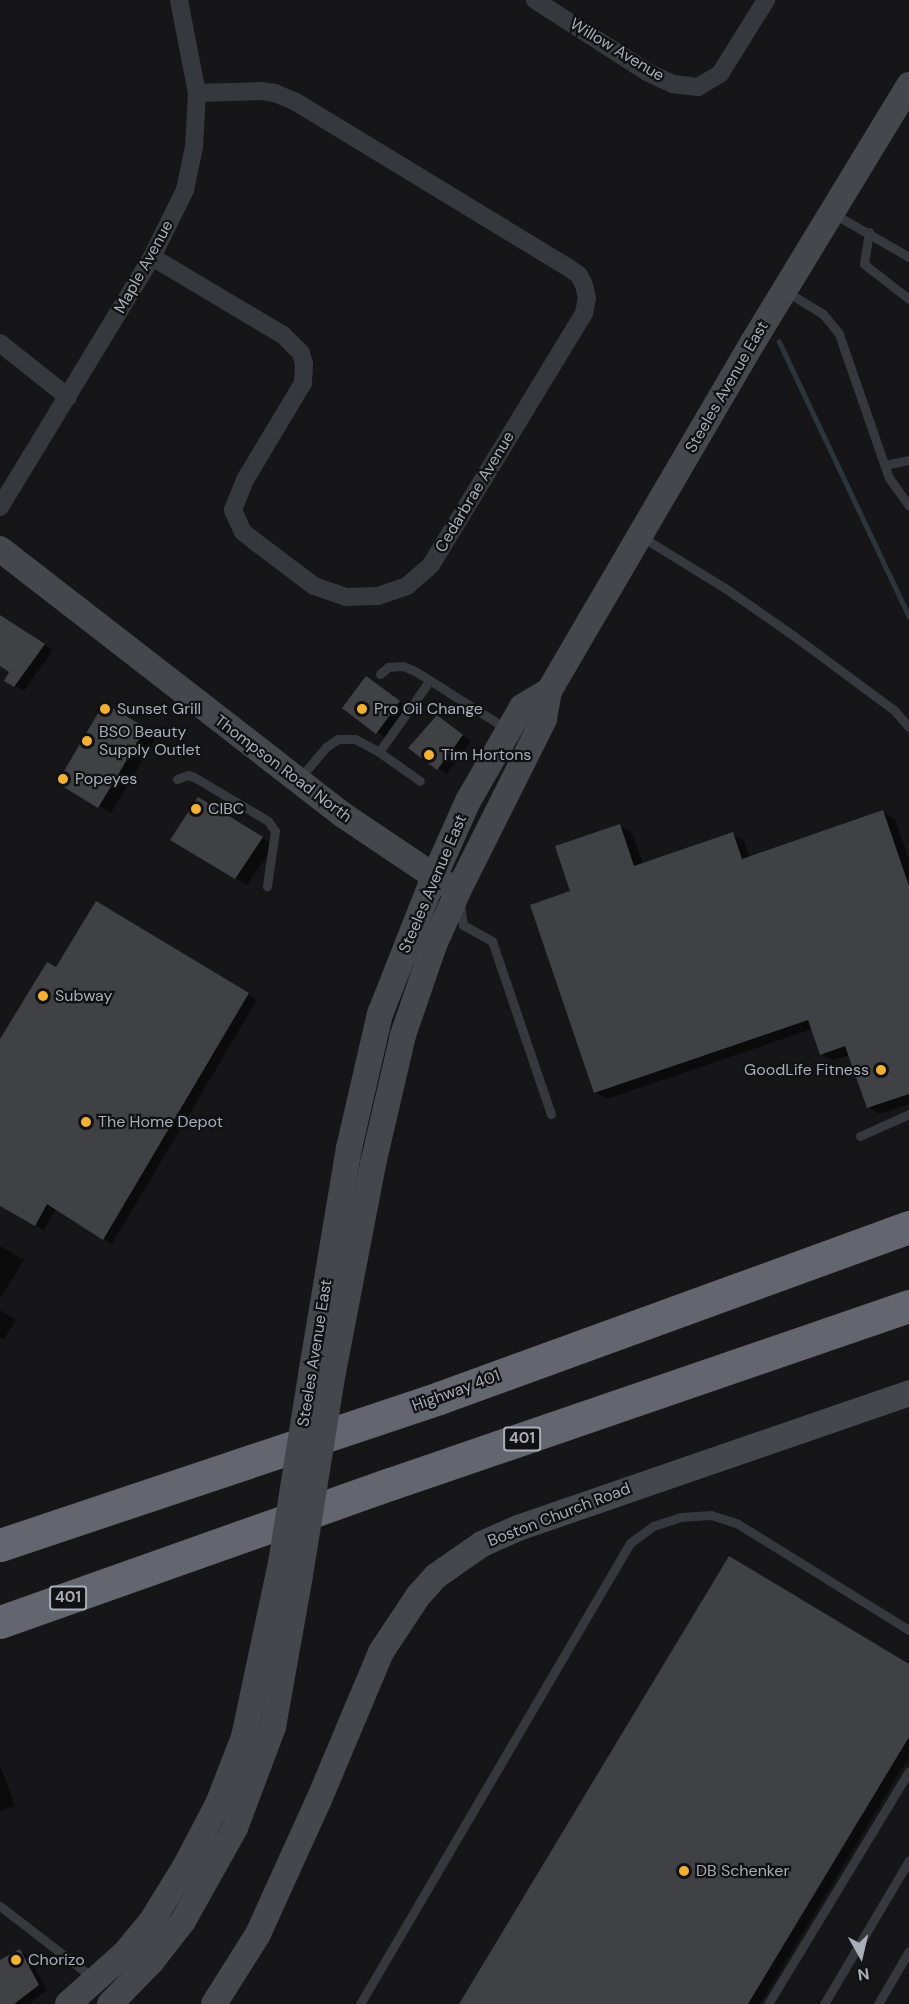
<!DOCTYPE html>
<style>
body{margin:0}
#map{position:relative;width:909px;height:2004px;overflow:hidden;background:#161618;font-family:"DM Sans",sans-serif}
div>[style]{position:absolute}
[style*='--x']{left:calc(var(--x)*1px);top:calc(var(--y)*1px);width:calc(var(--w)*1px);rotate:calc(var(--a)*1deg)}
.shadow>*{inset:0;background:#0007}
.stream>*{height:4.5px;margin:-2.25px;padding:0 2.25px;transform-origin:2.25px;border-radius:2.25px;background:#2c353c}
.building>*{inset:0;background:#404145}
.lane>*{height:9px;margin:-4.5px;padding:0 4.5px;transform-origin:4.5px;border-radius:4.5px;background:#37383d}
.street>*{height:18px;margin:-9px;padding:0 9px;transform-origin:9px;border-radius:9px;background:#37383d}
.secondary>*{height:26px;margin:-13px;padding:0 13px;transform-origin:13px;border-radius:13px;background:#45474d}
.highway>*{height:33px;margin:-16.5px;padding:0 16.5px;transform-origin:16.5px;border-radius:16.5px;background:#63666e}
.secondary-bridge>*{height:26px;margin:-13px;padding:0 13px;transform-origin:13px;border-radius:13px;background:#45474d}
.dots>*{width:16px;height:16px;translate:-50% -50%;box-sizing:border-box;border:3px solid #111113;border-radius:50%}
span{translate:-50% -50%;white-space:nowrap;text-align:center;line-height:1.15;-webkit-text-stroke:4.5px #111113;paint-order:stroke}
.shield-label span{padding:2px 4px;background:#111113;border:2px solid;border-radius:4px;-webkit-text-stroke-width:0}
.shield-label{font-size:15px;color:#a8adb8;font-weight:700}
.street-label{font-size:16px;color:#a8adb8}
.poi-label{font-size:16px;color:#a8adb8}
.left{translate:0 -50%;text-align:left}
.right{translate:-100% -50%;text-align:right}
.north{position:absolute;left:831px;top:1926px;width:60px;height:60px;-webkit-text-stroke:4px #111113;paint-order:stroke;rotate:172deg;font-size:16px;font-weight:700;line-height:24px;text-align:center;color:#a8adb8}
.north::after{content:'';display:block;margin:auto;width:21px;height:27px;background:#a8adb8;clip-path:polygon(50% 0,100% 100%,50% 72%,0 100%)}
</style>
<div id="map">
<div class="shadow">
<i style="clip-path:polygon(0 617px,53px 650px,24px 691px,6px 681px,11px 671px,0 664px)"></i>
<i style="clip-path:polygon(375px 683px,407px 707px,385px 737px,377px 732px)"></i>
<i style="clip-path:polygon(105px 705px,157px 736px,111px 813px,59px 782px)"></i>
<i style="clip-path:polygon(437px 717px,471px 741px,447px 774px,411px 748px)"></i>
<i style="clip-path:polygon(210px 806px,274px 845px,247px 885px,235px 878px)"></i>
<i style="clip-path:polygon(883px 812px,895px 819px,909px 860px,909px 1104px,880px 1114px,868px 1107px,850px 1055px,833px 1060px,821px 1054px,812px 1029px,607px 1099px,595px 1092px,572px 892px,620px 826px,632px 833px,643px 864px,732px 834px,744px 841px,750px 858px)"></i>
<i style="clip-path:polygon(96px 903px,257px 1000px,112px 1244px,56px 1208px,44px 1230px,0 1204px,0 1042px,56px 969px)"></i>
<i style="clip-path:polygon(0 1246px,24px 1260px,0 1298px)"></i>
<i style="clip-path:polygon(0 1310px,16px 1320px,4px 1339px,0 1337px)"></i>
<i style="clip-path:polygon(909px 1665px,909px 1757px,760px 2004px,460px 2004px)"></i>
<i style="clip-path:polygon(0 1765px,15px 1806px,0 1811px)"></i>
<i style="clip-path:polygon(20px 1951px,28px 1956px,47px 1990px,29px 2004px,0 2004px,0 1962px)"></i>
</div>
<div class="stream">
<i style="--x:779;--y:341;--w:304;--a:64.7"></i>
</div>
<div class="building">
<i style="clip-path:polygon(0 615px,45px 644px,14px 687px,4px 681px,9px 672px,0 666px)"></i>
<i style="clip-path:polygon(366px 676px,400px 701px,376px 734px,342px 708px)"></i>
<i style="clip-path:polygon(104px 703px,146px 728px,98px 808px,57px 783px)"></i>
<i style="clip-path:polygon(437px 715px,463px 735px,437px 770px,408px 748px)"></i>
<i style="clip-path:polygon(198px 797px,263px 837px,235px 879px,170px 840px)"></i>
<i style="clip-path:polygon(883px 810px,909px 886px,909px 1094px,867px 1108px,845px 1046px,820px 1055px,808px 1020px,594px 1093px,530px 905px,570px 891px,555px 846px,620px 824px,634px 866px,733px 832px,742px 859px)"></i>
<i style="clip-path:polygon(96px 901px,249px 993px,103px 1240px,47px 1204px,35px 1226px,0 1206px,0 1039px,47px 962px,56px 967px)"></i>
<i style="clip-path:polygon(729px 1556px,909px 1664px,909px 1737px,748px 2004px,459px 2004px)"></i>
<i style="clip-path:polygon(20px 1949px,39px 1985px,14px 2004px,0 2004px,0 1960px)"></i>
</div>
<div class="lane">
<i style="--x:834;--y:214;--w:86;--a:29.8"></i>
<i style="--x:869;--y:232;--w:32;--a:99"></i>
<i style="--x:864;--y:264;--w:57;--a:37.9"></i>
<i style="--x:787;--y:292;--w:42;--a:31.4"></i>
<i style="--x:823;--y:314;--w:26;--a:51"></i>
<i style="--x:839;--y:334;--w:152;--a:70.9"></i>
<i style="--x:889;--y:478;--w:34;--a:54"></i>
<i style="--x:885;--y:465;--w:25;--a:-12"></i>
<i style="--x:642;--y:537;--w:97;--a:31.6"></i>
<i style="--x:725;--y:588;--w:84;--a:34.8"></i>
<i style="--x:794;--y:636;--w:124;--a:36.5"></i>
<i style="--x:894;--y:710;--w:23;--a:49"></i>
<i style="--x:380;--y:674;--w:11;--a:-41"></i>
<i style="--x:388;--y:667;--w:15;--a:-4"></i>
<i style="--x:403;--y:666;--w:13;--a:23"></i>
<i style="--x:415;--y:671;--w:109;--a:32.2"></i>
<i style="--x:379;--y:752;--w:88;--a:-54.7"></i>
<i style="--x:177;--y:779;--w:12;--a:-20"></i>
<i style="--x:188;--y:775;--w:6;--a:18"></i>
<i style="--x:194;--y:777;--w:86;--a:30.7"></i>
<i style="--x:268;--y:821;--w:12;--a:55"></i>
<i style="--x:275;--y:831;--w:56;--a:98.3"></i>
<i style="--x:299;--y:779;--w:42;--a:-49.8"></i>
<i style="--x:326;--y:747;--w:14;--a:-34"></i>
<i style="--x:338;--y:739;--w:17;--a:0"></i>
<i style="--x:355;--y:739;--w:27;--a:28"></i>
<i style="--x:379;--y:752;--w:50;--a:35.3"></i>
<i style="--x:460;--y:902;--w:23;--a:83"></i>
<i style="--x:463;--y:925;--w:33;--a:29"></i>
<i style="--x:492;--y:941;--w:183;--a:71.2"></i>
<i style="--x:860;--y:1136;--w:54;--a:-24.2"></i>
<i style="--x:0;--y:1906;--w:118;--a:37.7"></i>
<i style="--x:360;--y:2004;--w:534;--a:-59.64"></i>
<i style="--x:630;--y:1543;--w:29;--a:-36"></i>
<i style="--x:653;--y:1526;--w:29;--a:-18"></i>
<i style="--x:681;--y:1517;--w:30;--a:-4"></i>
<i style="--x:711;--y:1515;--w:28;--a:18"></i>
<i style="--x:738;--y:1524;--w:201;--a:31.8"></i>
<i style="--x:768;--y:2004;--w:272;--a:-58.8"></i>
<i style="--x:824;--y:2004;--w:167;--a:-59.4"></i>
<i style="--x:878;--y:2004;--w:61;--a:-59.7"></i>
</div>
<div class="street">
<i style="--x:535;--y:0;--w:133;--a:32.7"></i>
<i style="--x:647;--y:72;--w:29;--a:25"></i>
<i style="--x:673;--y:84;--w:25;--a:7"></i>
<i style="--x:698;--y:87;--w:26;--a:-31"></i>
<i style="--x:720;--y:74;--w:87;--a:-58.1"></i>
<i style="--x:152;--y:257;--w:152;--a:30.8"></i>
<i style="--x:283;--y:335;--w:25;--a:45"></i>
<i style="--x:301;--y:353;--w:11;--a:75"></i>
<i style="--x:304;--y:364;--w:19;--a:93"></i>
<i style="--x:303;--y:383;--w:113;--a:120.9"></i>
<i style="--x:245;--y:480;--w:32;--a:112"></i>
<i style="--x:233;--y:510;--w:24;--a:66"></i>
<i style="--x:243;--y:532;--w:18;--a:38"></i>
<i style="--x:257;--y:543;--w:71;--a:37"></i>
<i style="--x:314;--y:586;--w:34;--a:19"></i>
<i style="--x:346;--y:597;--w:32;--a:-2"></i>
<i style="--x:378;--y:596;--w:31;--a:-19"></i>
<i style="--x:407;--y:586;--w:32;--a:-41"></i>
<i style="--x:431;--y:565;--w:295;--a:-58.7"></i>
<i style="--x:584;--y:313;--w:15;--a:-79"></i>
<i style="--x:587;--y:298;--w:13;--a:-103"></i>
<i style="--x:584;--y:285;--w:11;--a:-117"></i>
<i style="--x:579;--y:275;--w:12;--a:-145"></i>
<i style="--x:569;--y:268;--w:320;--a:-148.7"></i>
<i style="--x:296;--y:102;--w:23;--a:-157"></i>
<i style="--x:275;--y:93;--w:14;--a:-172"></i>
<i style="--x:261;--y:91;--w:64;--a:178.2"></i>
<i style="--x:0;--y:343;--w:87;--a:38.5"></i>
<i style="--x:0;--y:507;--w:293;--a:-58.7"></i>
<i style="--x:152;--y:257;--w:75;--a:-63.8"></i>
<i style="--x:185;--y:190;--w:44;--a:-78.2"></i>
<i style="--x:194;--y:147;--w:54;--a:-86.8"></i>
<i style="--x:197;--y:93;--w:95;--a:-101"></i>
</div>
<div class="secondary">
<i style="--x:0;--y:549;--w:434;--a:37.8"></i>
<i style="--x:343;--y:815;--w:125;--a:33.9"></i>
<i style="--x:333;--y:1372;--w:212;--a:-79.1"></i>
<i style="--x:373;--y:1164;--w:132;--a:-76.9"></i>
<i style="--x:403;--y:1035;--w:95;--a:-71"></i>
<i style="--x:434;--y:945;--w:59;--a:-66"></i>
<i style="--x:458;--y:891;--w:192;--a:-63.4"></i>
<i style="--x:544;--y:719;--w:28;--a:-80"></i>
<i style="--x:549;--y:691;--w:404;--a:-59.7"></i>
<i style="--x:753;--y:342;--w:301;--a:-58.7"></i>
<i style="--x:311;--y:1375;--w:230;--a:-80.5"></i>
<i style="--x:349;--y:1148;--w:138;--a:-77"></i>
<i style="--x:380;--y:1014;--w:147;--a:-68.5"></i>
<i style="--x:434;--y:877;--w:83;--a:-65.9"></i>
<i style="--x:468;--y:801;--w:108;--a:-60.1"></i>
<i style="--x:522;--y:707;--w:31;--a:-31"></i>
<i style="--x:68;--y:2004;--w:76;--a:-41.8"></i>
<i style="--x:125;--y:1953;--w:40;--a:-50"></i>
<i style="--x:151;--y:1922;--w:65;--a:-58.3"></i>
<i style="--x:185;--y:1867;--w:71;--a:-62.4"></i>
<i style="--x:218;--y:1804;--w:72;--a:-68.8"></i>
<i style="--x:244;--y:1737;--w:178;--a:-78"></i>
<i style="--x:110;--y:2004;--w:59;--a:-45.7"></i>
<i style="--x:151;--y:1962;--w:52;--a:-52"></i>
<i style="--x:183;--y:1921;--w:107;--a:-60.8"></i>
<i style="--x:235;--y:1828;--w:108;--a:-69.4"></i>
<i style="--x:273;--y:1727;--w:154;--a:-79.9"></i>
<i style="--x:214;--y:2004;--w:83;--a:-57.8"></i>
<i style="--x:258;--y:1934;--w:145;--a:-65.6"></i>
<i style="--x:318;--y:1802;--w:163;--a:-67.2"></i>
<i style="--x:381;--y:1652;--w:67;--a:-56.5"></i>
<i style="--x:418;--y:1596;--w:27;--a:-48"></i>
<i style="--x:436;--y:1576;--w:56;--a:-34.8"></i>
<i style="--x:482;--y:1544;--w:39;--a:-24"></i>
<i style="--x:518;--y:1528;--w:414;--a:-19"></i>
</div>
<div class="highway">
<i style="--x:0;--y:1545;--w:463;--a:-18.5"></i>
<i style="--x:439;--y:1398;--w:500;--a:-19.99"></i>
<i style="--x:0;--y:1622;--w:414;--a:-19.5"></i>
<i style="--x:390;--y:1484;--w:549;--a:-18.93"></i>
</div>
<div class="secondary-bridge">
<i style="--x:281;--y:1563;--w:190;--a:-80.9"></i>
<i style="--x:300;--y:1575;--w:206;--a:-80.8"></i>
</div>
<div class="dots">
<i style="left:105px;top:709px;background:#f2b134"></i>
<i style="left:362px;top:709px;background:#f2b134"></i>
<i style="left:87px;top:741px;background:#f2b134"></i>
<i style="left:429px;top:755px;background:#f2b134"></i>
<i style="left:63px;top:779px;background:#f2b134"></i>
<i style="left:196px;top:809px;background:#f2b134"></i>
<i style="left:43px;top:996px;background:#f2b134"></i>
<i style="left:881px;top:1070px;background:#f2b134"></i>
<i style="left:86px;top:1122px;background:#f2b134"></i>
<i style="left:684px;top:1871px;background:#f2b134"></i>
<i style="left:16px;top:1960px;background:#f2b134"></i>
</div>
<div class="shield-label">
<span style="left:522px;top:1439px">401</span>
<span style="left:68px;top:1598px">401</span>
</div>
<div class="street-label">
<span style="left:617px;top:50px;rotate:31deg">Willow Avenue</span>
<span style="left:144px;top:267px;rotate:-61deg">Maple Avenue</span>
<span style="left:727px;top:387px;rotate:-60deg">Steeles Avenue East</span>
<span style="left:475px;top:492px;rotate:-59deg">Cedarbrae Avenue</span>
<span style="left:283px;top:769px;rotate:37deg">Thompson Road North</span>
<span style="left:433px;top:884px;rotate:-67deg">Steeles Avenue East</span>
<span style="left:315px;top:1353px;rotate:-81deg">Steeles Avenue East</span>
<span style="left:456px;top:1391px;rotate:-20deg">Highway 401</span>
<span style="left:559px;top:1515px;rotate:-21deg">Boston Church Road</span>
</div>
<div class="poi-label">
<span class="left" style="left:117px;top:709px">Sunset Grill</span>
<span class="left" style="left:374px;top:709px">Pro Oil Change</span>
<span class="left" style="left:99px;top:741px">BSO Beauty<br>Supply Outlet</span>
<span class="left" style="left:441px;top:755px">Tim Hortons</span>
<span class="left" style="left:75px;top:779px">Popeyes</span>
<span class="left" style="left:208px;top:809px">CIBC</span>
<span class="left" style="left:55px;top:996px">Subway</span>
<span class="right" style="left:869px;top:1070px">GoodLife Fitness</span>
<span class="left" style="left:98px;top:1122px">The Home Depot</span>
<span class="left" style="left:696px;top:1871px">DB Schenker</span>
<span class="left" style="left:28px;top:1960px">Chorizo</span>
</div>
<div class="north">N</div>
</div>
